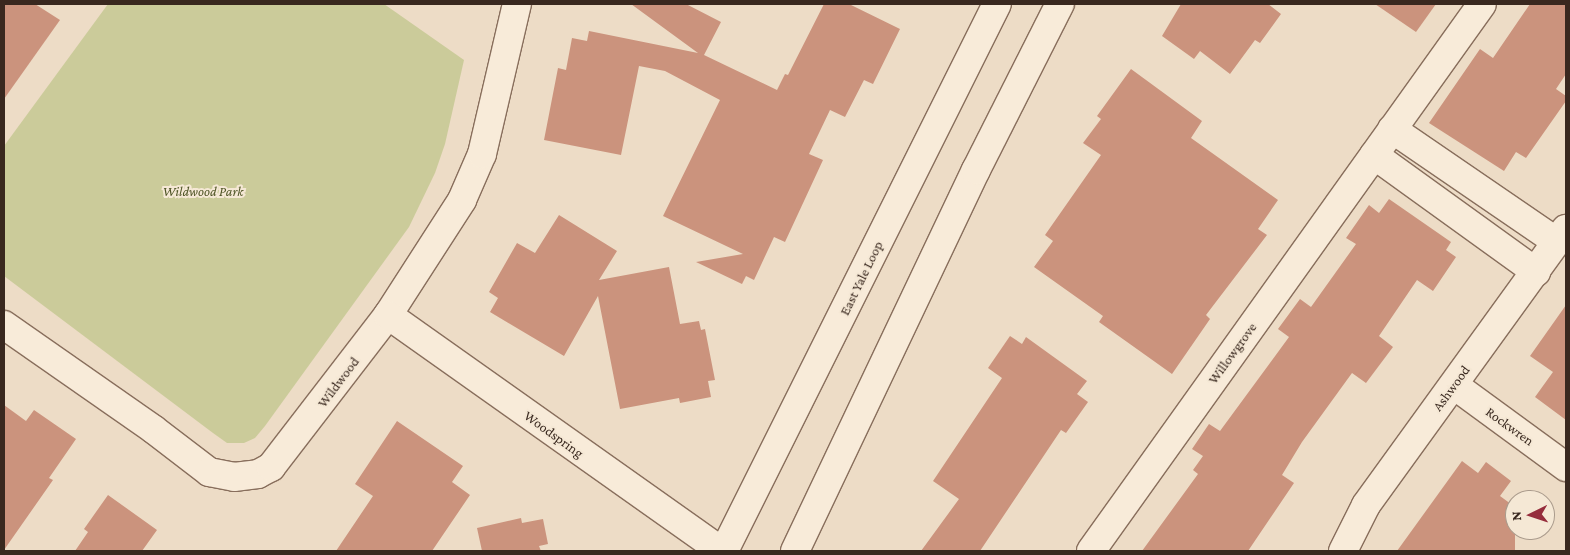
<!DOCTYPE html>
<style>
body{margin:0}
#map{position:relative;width:1570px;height:555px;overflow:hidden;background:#eddcc6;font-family:"Crimson Pro",serif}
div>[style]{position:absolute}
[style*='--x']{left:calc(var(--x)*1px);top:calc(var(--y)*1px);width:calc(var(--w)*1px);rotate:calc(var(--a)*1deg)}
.green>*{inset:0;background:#cbcb9a}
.building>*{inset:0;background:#cb937d}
.roads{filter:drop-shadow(1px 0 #886e5c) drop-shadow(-1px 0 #886e5c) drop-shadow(0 1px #886e5c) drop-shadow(0 -1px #886e5c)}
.street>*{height:28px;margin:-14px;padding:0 14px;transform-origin:14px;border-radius:14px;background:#f8ebd9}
.secondary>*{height:28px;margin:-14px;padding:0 14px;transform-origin:14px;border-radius:14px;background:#f8ebd9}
span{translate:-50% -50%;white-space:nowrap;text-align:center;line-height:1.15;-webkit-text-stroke:4px #f5e8d5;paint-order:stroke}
.park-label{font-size:14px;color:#4f5526;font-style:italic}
.street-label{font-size:14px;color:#39281f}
.frame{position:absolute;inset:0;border:5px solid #39281f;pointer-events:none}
.north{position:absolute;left:1505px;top:490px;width:50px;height:50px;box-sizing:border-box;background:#f5e8d5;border:1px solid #aa9b8c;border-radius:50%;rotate:266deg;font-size:14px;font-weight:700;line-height:20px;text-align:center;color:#39281f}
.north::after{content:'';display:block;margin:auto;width:18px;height:22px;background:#962d3c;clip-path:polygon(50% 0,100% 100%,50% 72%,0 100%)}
</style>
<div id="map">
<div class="green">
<i style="clip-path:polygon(108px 4px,384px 4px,464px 60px,445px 144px,435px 173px,409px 227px,265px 426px,255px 438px,244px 443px,227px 443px,213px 433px,4px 276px,4px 146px)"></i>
</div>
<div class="building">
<i style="clip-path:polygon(4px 4px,35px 4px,60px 20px,4px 99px)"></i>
<i style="clip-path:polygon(631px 4px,686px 4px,721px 22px,704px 55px,777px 90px,785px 74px,788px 75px,824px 4px,849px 4px,900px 29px,873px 84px,864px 80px,845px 117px,830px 110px,809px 154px,823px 160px,785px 242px,774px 237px,754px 280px,746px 276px,742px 284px,696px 262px,743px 254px,663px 216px,720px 100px,665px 71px,639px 66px,621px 155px,544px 140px,558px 68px,566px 70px,572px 38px,587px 41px,589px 31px,698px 53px)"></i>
<i style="clip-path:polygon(1181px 4px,1268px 4px,1281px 14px,1260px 43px,1255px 40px,1230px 74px,1200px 51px,1194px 59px,1162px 36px)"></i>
<i style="clip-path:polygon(1375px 4px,1436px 4px,1416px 32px)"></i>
<i style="clip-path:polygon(1530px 4px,1566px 4px,1566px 74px,1556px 89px,1566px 96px,1566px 101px,1526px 158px,1516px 152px,1504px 171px,1429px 123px,1480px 49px,1493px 58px)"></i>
<i style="clip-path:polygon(1131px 69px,1202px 121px,1191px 138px,1278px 200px,1258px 229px,1267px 235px,1206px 315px,1210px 319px,1172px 374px,1099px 322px,1103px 316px,1034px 267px,1053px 241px,1045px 235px,1101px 155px,1083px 143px,1101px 119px,1097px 116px)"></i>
<i style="clip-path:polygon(1389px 199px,1451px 242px,1446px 250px,1456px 257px,1433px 291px,1417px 280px,1379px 336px,1393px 347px,1366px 383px,1352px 373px,1302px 442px,1282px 475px,1294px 483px,1248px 551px,1142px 551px,1198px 474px,1193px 470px,1203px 456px,1192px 449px,1209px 424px,1220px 431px,1289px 337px,1278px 329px,1300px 299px,1311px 307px,1356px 244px,1346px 238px,1369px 205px,1379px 213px)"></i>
<i style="clip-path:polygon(559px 215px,617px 251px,599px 280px,669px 267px,680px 324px,699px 321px,701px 330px,705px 329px,715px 380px,708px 381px,711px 397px,680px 403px,679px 398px,620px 409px,598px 296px,564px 356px,490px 312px,498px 298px,489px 292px,517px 243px,535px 253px)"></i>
<i style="clip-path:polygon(1566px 305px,1566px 420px,1535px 397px,1553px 372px,1530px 356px)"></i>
<i style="clip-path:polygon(1010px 336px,1022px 344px,1026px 337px,1087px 381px,1077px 394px,1088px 402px,1066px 433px,1061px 430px,980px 551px,921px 551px,959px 499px,933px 481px,1002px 378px,988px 368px)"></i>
<i style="clip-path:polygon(4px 405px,26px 421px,34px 410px,76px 439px,49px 478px,53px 480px,4px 550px)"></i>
<i style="clip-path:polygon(397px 421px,463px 466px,452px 482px,470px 495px,432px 551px,336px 551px,373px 496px,355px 484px)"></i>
<i style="clip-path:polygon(1462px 461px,1478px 473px,1486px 462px,1511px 481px,1500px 496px,1515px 507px,1515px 551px,1397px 551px)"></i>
<i style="clip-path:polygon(108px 495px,157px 530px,142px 551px,75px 551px,88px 532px,84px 529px)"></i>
<i style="clip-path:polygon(521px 518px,522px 523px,543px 519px,548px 544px,539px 546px,541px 551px,482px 551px,477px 528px)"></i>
</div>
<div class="roads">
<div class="street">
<i style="--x:1392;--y:129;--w:200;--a:34.4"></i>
<i style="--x:1374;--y:155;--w:200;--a:35.8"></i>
<i style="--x:4;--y:325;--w:182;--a:34.9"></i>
<i style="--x:153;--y:429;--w:71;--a:37.5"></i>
<i style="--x:209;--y:472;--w:25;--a:11"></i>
<i style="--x:234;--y:477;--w:24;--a:-7"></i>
<i style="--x:258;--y:474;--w:15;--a:-28"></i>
<i style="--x:271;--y:467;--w:192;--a:-52.4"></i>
<i style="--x:388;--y:315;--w:137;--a:-57.2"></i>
<i style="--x:462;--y:200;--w:50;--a:-66.5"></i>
<i style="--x:482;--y:154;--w:154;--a:-76.9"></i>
<i style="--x:1454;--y:385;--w:139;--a:36.2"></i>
<i style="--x:1091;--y:551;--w:672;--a:-54.44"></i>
<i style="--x:1343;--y:551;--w:51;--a:-63.4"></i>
<i style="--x:1366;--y:505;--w:341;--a:-54.1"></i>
</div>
<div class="secondary">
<i style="--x:388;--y:315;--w:408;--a:35.3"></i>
<i style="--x:724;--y:551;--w:611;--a:-63.48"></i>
<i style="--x:795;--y:551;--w:422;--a:-64.6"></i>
<i style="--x:976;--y:170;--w:186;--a:-63.2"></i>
</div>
</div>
<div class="park-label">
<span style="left:203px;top:191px">Wildwood Park</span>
</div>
<div class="street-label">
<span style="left:861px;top:278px;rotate:-64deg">East Yale Loop</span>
<span style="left:1232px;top:353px;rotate:-54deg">Willowgrove</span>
<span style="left:338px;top:382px;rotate:-53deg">Wildwood</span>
<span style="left:1451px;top:388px;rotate:-54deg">Ashwood</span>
<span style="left:1510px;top:426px;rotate:36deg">Rockwren</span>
<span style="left:554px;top:434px;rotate:36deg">Woodspring</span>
</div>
<div class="frame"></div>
<div class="north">N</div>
</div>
